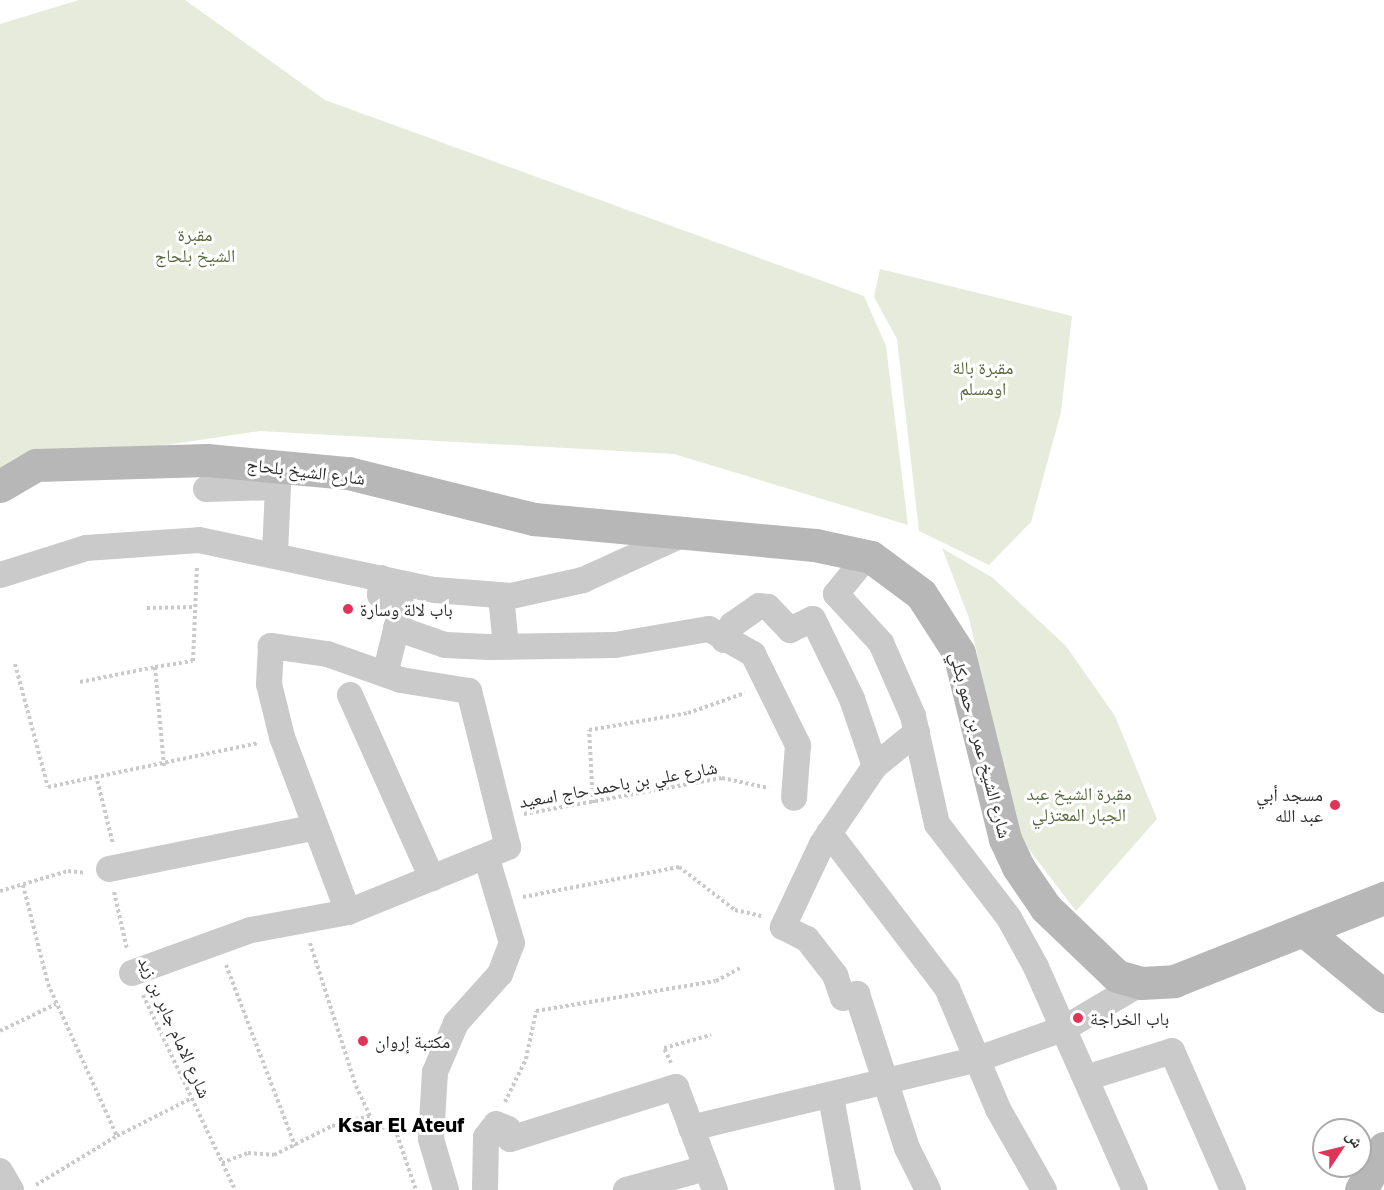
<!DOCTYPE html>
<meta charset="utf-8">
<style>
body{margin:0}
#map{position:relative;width:1384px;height:1190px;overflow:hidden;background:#fff;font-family:"Golos Text","Noto Naskh Arabic",sans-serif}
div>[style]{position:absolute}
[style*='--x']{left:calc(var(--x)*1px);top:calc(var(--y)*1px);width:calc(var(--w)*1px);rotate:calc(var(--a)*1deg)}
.green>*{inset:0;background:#e6ebdb}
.path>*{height:4px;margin-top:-2px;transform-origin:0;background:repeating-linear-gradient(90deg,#cacaca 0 3px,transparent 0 6px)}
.street>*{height:26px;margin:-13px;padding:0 13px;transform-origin:13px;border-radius:13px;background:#cacaca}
.secondary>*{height:33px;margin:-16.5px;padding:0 16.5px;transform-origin:16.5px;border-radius:16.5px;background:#b7b7b7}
.dots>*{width:16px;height:16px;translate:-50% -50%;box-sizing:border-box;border:3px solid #fff;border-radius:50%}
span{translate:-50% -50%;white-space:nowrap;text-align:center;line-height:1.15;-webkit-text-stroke:6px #fff;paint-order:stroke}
.park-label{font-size:18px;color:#57673c}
.street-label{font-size:18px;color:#2d2d2d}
.poi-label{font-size:18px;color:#2d2d2d}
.left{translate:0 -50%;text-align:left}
.right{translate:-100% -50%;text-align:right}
.neighbourhood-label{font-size:20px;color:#000;font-weight:700}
.north{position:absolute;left:1312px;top:1118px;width:60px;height:60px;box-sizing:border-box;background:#fff;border:2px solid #ababab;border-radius:50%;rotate:55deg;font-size:16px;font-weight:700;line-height:24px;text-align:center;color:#2d2d2d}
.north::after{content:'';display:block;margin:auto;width:21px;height:27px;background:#e03459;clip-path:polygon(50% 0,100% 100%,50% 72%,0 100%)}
</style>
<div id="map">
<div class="green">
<i style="clip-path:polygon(79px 0,185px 0,325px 100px,864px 296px,886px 346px,908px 525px,674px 454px,260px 431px,0 470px,0 24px)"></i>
<i style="clip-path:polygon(880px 269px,1072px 316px,1061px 412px,1031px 522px,989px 565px,919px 531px,897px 339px,874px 297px)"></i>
<i style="clip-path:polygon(942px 548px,993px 578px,1066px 646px,1115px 716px,1157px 819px,1076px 911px,1018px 835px,969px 618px)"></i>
</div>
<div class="path">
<i style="--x:147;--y:608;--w:48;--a:-1.2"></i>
<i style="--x:15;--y:664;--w:127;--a:75"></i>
<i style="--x:48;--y:787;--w:215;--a:-11.8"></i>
<i style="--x:80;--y:682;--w:76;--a:-11.3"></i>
<i style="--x:164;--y:766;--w:99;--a:-95.2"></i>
<i style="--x:155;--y:667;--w:38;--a:-9"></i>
<i style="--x:193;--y:661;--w:96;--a:-87.6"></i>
<i style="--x:96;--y:775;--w:71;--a:76.2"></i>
<i style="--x:593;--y:803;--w:73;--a:-93.1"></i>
<i style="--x:589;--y:730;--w:100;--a:-9.7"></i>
<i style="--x:688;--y:713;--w:60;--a:-19.3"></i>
<i style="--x:524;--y:814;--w:201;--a:-10.3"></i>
<i style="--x:722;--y:778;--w:48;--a:12"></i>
<i style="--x:23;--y:885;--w:102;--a:75.8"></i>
<i style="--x:48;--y:984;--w:167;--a:65.6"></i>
<i style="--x:117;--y:1136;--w:84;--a:-26.9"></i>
<i style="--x:0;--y:891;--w:71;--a:-16.4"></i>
<i style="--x:68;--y:871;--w:18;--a:6"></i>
<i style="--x:114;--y:892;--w:58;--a:77.2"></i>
<i style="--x:523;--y:897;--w:159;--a:-10.9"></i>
<i style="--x:679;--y:867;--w:71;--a:37.5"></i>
<i style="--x:735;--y:910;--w:27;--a:13"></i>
<i style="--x:310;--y:943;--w:150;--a:72.2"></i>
<i style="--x:356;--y:1086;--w:50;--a:65"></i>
<i style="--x:377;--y:1131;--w:18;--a:-27"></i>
<i style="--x:393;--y:1123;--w:71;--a:71.1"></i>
<i style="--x:226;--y:965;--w:194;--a:69.1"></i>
<i style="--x:143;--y:995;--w:216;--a:64.7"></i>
<i style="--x:0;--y:1031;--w:62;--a:-25.7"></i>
<i style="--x:671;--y:1063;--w:17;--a:-115"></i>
<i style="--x:664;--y:1048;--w:49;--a:-15.5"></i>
<i style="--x:505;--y:1102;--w:48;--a:-64"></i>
<i style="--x:526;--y:1059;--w:49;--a:-78.2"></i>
<i style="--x:536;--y:1011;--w:182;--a:-9.5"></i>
<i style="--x:716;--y:981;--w:27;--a:-28"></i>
<i style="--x:222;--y:1163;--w:28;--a:-21"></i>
<i style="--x:248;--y:1153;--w:26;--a:4"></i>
<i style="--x:274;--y:1155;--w:65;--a:-26.6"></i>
<i style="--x:332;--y:1126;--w:39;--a:-15"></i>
<i style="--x:36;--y:1185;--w:95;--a:-31.2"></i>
</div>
<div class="street">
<i style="--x:206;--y:489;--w:72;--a:-1.6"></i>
<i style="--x:278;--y:487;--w:67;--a:92.6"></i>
<i style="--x:867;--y:556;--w:49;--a:129.2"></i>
<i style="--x:836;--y:594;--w:67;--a:47.4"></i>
<i style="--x:881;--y:643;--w:80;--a:66.3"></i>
<i style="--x:913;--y:716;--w:111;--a:77.5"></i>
<i style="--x:937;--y:824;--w:118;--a:52.5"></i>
<i style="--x:1009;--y:918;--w:56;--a:61.1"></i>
<i style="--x:1036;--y:967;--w:244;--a:66.1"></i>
<i style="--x:0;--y:575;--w:90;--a:-17.4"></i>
<i style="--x:86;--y:548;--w:113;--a:-4"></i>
<i style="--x:199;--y:540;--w:241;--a:12"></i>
<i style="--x:435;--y:590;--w:76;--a:4.5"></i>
<i style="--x:511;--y:596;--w:74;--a:-12.5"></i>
<i style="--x:583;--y:580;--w:111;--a:-24.5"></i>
<i style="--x:381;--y:578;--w:17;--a:93"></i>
<i style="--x:380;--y:595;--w:25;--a:27"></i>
<i style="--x:402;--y:606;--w:70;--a:104"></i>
<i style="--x:501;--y:596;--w:50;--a:84.3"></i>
<i style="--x:396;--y:628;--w:52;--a:19.1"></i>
<i style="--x:445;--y:645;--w:44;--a:2.6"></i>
<i style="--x:489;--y:647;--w:126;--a:-0.9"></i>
<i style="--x:615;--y:645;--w:95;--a:-9.7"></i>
<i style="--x:709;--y:629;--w:51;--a:29.6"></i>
<i style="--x:753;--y:654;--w:102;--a:63.7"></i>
<i style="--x:798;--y:745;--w:53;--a:94.3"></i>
<i style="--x:724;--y:640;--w:17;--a:-62"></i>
<i style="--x:732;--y:625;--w:33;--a:-35"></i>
<i style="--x:759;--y:606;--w:9;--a:6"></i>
<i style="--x:768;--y:607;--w:32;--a:46"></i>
<i style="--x:790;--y:630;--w:25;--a:-26"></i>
<i style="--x:813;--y:619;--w:89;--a:64"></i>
<i style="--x:852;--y:699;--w:71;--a:71.1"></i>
<i style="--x:350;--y:695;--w:201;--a:65.9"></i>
<i style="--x:917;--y:732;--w:54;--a:141"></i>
<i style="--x:875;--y:766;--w:94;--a:124.2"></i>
<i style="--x:822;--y:844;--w:92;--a:115.2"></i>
<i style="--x:783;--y:927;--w:27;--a:27"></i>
<i style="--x:807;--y:939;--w:46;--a:52.1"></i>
<i style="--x:835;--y:975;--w:24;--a:71"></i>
<i style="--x:843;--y:998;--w:15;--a:-16"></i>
<i style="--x:857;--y:994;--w:162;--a:72"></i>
<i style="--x:907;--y:1148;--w:47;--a:63.4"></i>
<i style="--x:829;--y:833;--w:195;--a:52.7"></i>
<i style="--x:947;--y:988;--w:131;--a:67.1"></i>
<i style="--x:998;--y:1109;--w:93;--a:60.4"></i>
<i style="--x:109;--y:869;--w:207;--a:-11.4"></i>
<i style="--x:132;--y:973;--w:127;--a:-19.9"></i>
<i style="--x:251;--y:930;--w:99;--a:-10.5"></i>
<i style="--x:348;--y:912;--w:173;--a:-22.1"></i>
<i style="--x:508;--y:847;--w:161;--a:-104"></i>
<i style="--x:469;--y:691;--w:69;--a:-170.8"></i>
<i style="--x:401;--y:680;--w:78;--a:-160.6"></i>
<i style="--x:327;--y:654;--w:57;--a:-171.9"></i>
<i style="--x:271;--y:646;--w:38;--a:93"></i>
<i style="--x:269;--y:684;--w:55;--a:76.2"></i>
<i style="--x:282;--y:737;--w:187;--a:69.3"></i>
<i style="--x:1086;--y:1078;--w:90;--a:-17.4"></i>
<i style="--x:1172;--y:1051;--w:152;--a:66.3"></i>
<i style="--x:831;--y:1097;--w:95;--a:79.6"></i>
<i style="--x:691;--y:1128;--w:295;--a:-13.5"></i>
<i style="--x:978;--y:1059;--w:92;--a:-19.6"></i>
<i style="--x:1065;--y:1028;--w:88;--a:-30.6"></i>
<i style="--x:0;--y:1171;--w:22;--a:60"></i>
<i style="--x:446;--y:1190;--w:53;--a:-106.4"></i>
<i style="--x:431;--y:1139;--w:67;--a:-86.6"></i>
<i style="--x:435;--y:1072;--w:53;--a:-66.8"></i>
<i style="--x:456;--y:1023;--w:66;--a:-48.1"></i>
<i style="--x:500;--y:974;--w:33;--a:-69"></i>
<i style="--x:512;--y:943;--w:88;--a:-106.6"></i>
<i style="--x:485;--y:1190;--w:53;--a:-88.9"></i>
<i style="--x:486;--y:1137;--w:16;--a:-52"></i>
<i style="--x:496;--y:1124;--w:13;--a:23"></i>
<i style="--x:508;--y:1129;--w:10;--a:79"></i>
<i style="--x:510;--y:1139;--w:174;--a:-17.4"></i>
<i style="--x:676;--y:1087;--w:110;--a:69.3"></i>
<i style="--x:626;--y:1190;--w:83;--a:-15.4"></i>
</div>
<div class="secondary">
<i style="--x:0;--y:486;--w:42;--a:-30.3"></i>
<i style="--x:36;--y:465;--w:171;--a:-1.7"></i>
<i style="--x:207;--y:460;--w:142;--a:5.3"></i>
<i style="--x:348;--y:473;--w:192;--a:13.9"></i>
<i style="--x:534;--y:519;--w:282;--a:5.3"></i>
<i style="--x:815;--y:545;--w:57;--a:12.1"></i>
<i style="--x:871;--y:557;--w:62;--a:36.5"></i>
<i style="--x:921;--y:594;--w:70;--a:57.2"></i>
<i style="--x:959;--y:653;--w:192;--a:76.1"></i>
<i style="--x:1005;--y:839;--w:31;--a:65"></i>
<i style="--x:1018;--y:867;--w:50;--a:55.7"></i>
<i style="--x:1046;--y:908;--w:98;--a:43.8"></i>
<i style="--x:1117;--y:976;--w:25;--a:16"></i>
<i style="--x:1141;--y:983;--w:33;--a:-3"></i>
<i style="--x:1174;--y:981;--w:226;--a:-21.6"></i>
<i style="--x:1306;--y:932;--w:101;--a:39.4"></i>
<i style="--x:1361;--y:1190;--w:48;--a:-61.3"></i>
</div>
<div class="dots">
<i style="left:348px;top:609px;background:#e03459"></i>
<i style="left:1335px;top:805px;background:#e03459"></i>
<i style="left:1078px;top:1018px;background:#e03459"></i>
<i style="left:363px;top:1041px;background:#e03459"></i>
</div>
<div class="park-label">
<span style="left:195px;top:245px">مقبرة<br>الشيخ بلحاج</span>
<span style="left:983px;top:378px">مقبرة بالة<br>اومسلم</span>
<span style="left:1079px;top:804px">مقبرة الشيخ عبد<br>الجبار المعتزلي</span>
</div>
<div class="street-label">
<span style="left:306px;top:471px;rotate:7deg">شارع الشيخ بلحاج</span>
<span style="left:981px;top:745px;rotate:75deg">شارع الشيخ عمر بن حمو بكلي</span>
<span style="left:618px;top:784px;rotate:-10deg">شارع علي بن باحمد حاج اسعيد</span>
<span style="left:175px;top:1027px;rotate:66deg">شارع الامام جابر بن زيد</span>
</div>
<div class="poi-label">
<span class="left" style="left:360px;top:609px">باب لالة وسارة</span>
<span class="right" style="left:1323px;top:805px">مسجد أبي<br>عبد الله</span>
<span class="left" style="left:1090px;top:1018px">باب الخراجة</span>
<span class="left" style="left:375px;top:1041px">مكتبة إروان</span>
</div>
<div class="neighbourhood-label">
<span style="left:401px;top:1124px">Ksar El Ateuf</span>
</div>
<div class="north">ش</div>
</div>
